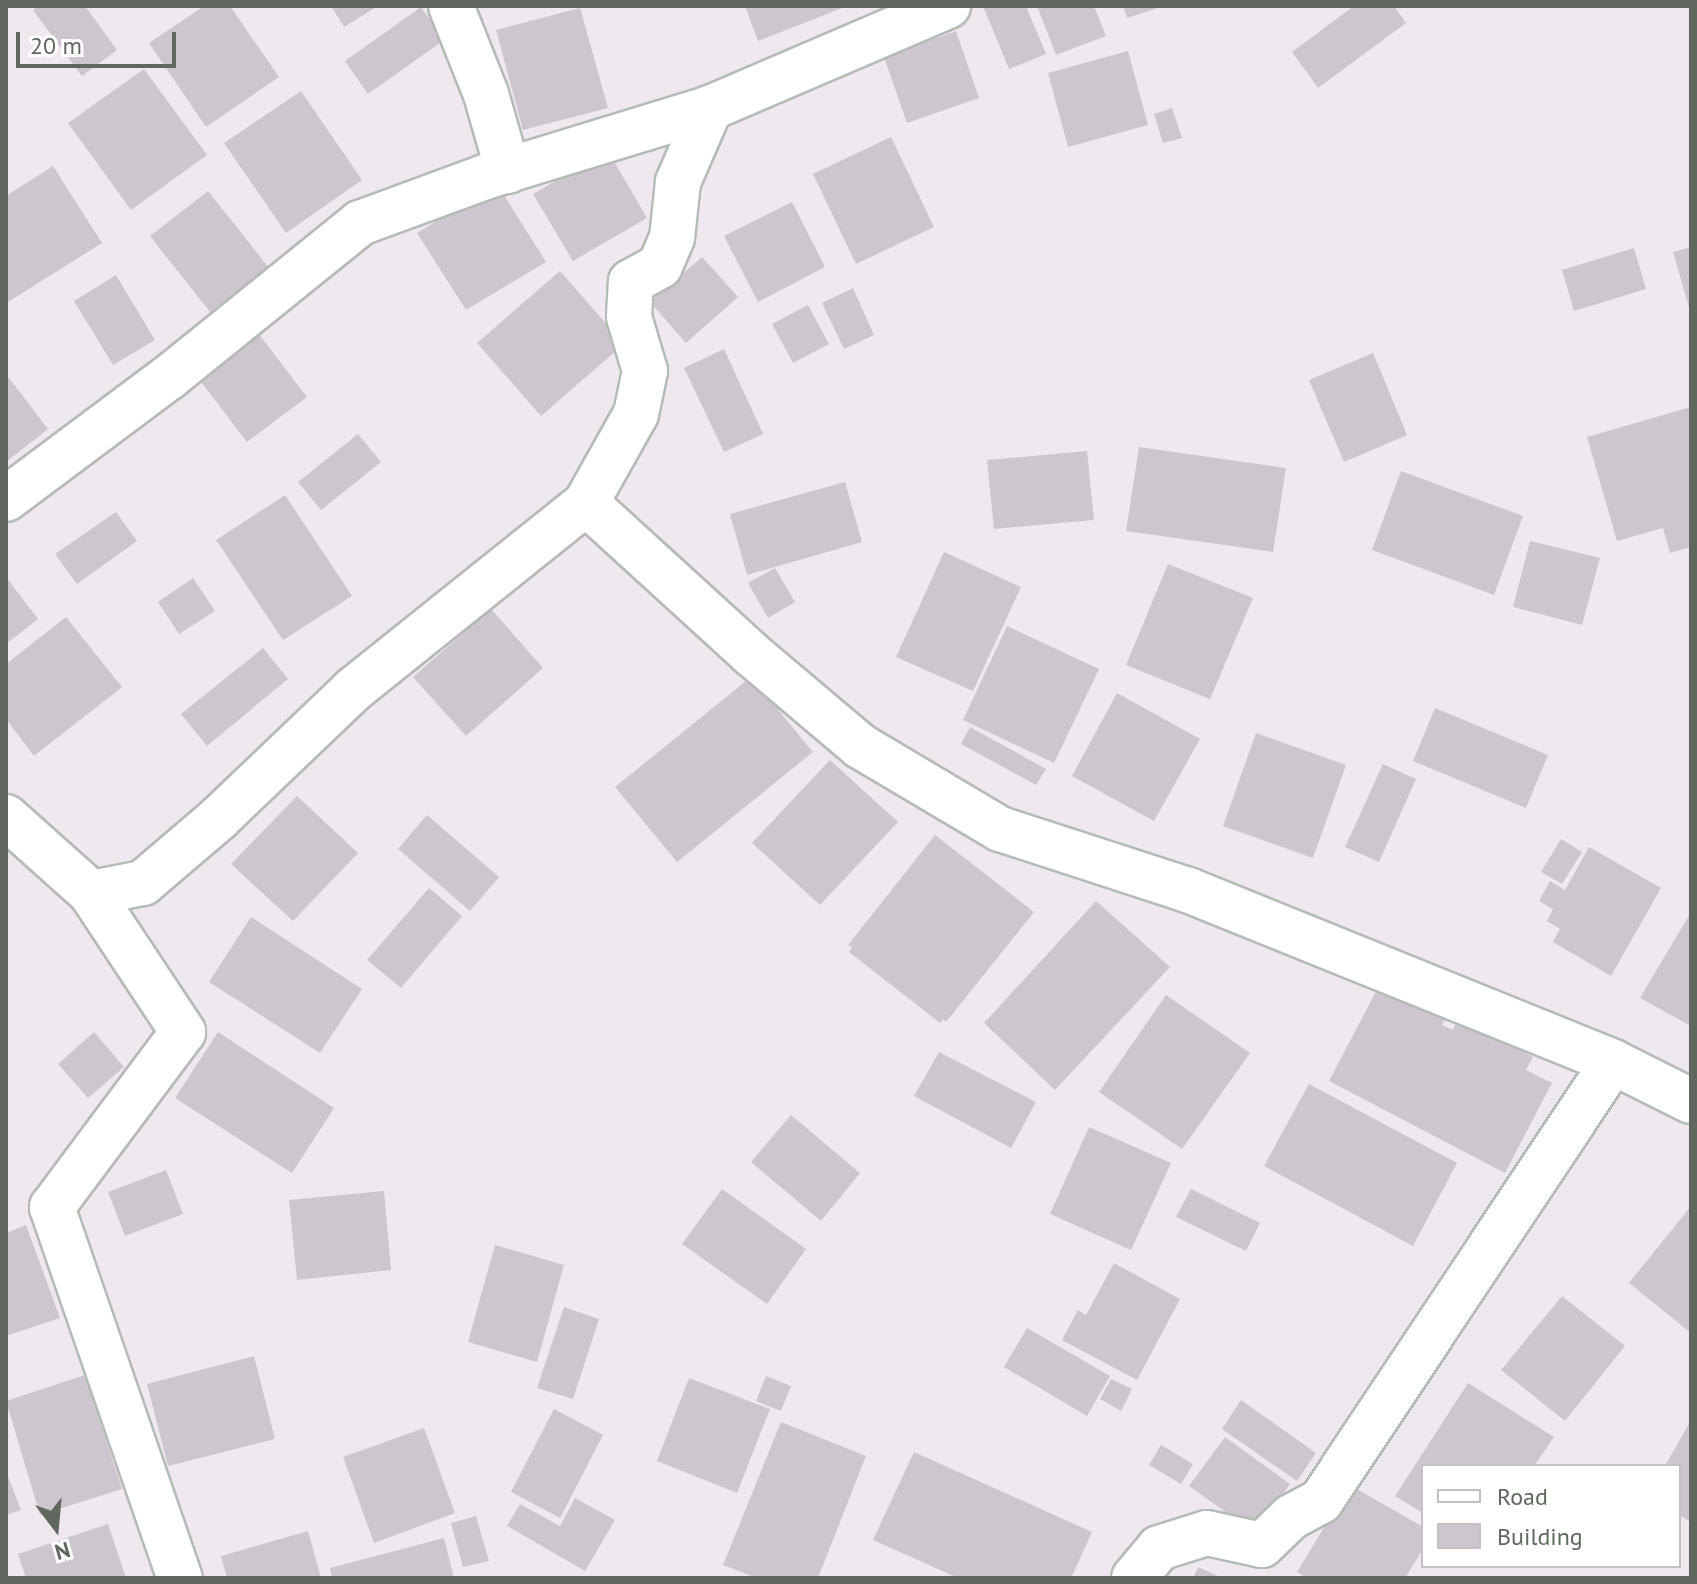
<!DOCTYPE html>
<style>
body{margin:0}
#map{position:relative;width:1697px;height:1584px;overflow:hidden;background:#f0e8ef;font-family:"PT Sans",sans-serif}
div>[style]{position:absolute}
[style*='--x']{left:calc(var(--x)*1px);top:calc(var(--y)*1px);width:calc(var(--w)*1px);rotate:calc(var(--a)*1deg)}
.building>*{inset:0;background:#cec6ce}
.roads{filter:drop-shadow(2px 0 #b5bbb5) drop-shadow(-2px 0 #b5bbb5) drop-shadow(0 2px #b5bbb5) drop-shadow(0 -2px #b5bbb5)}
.street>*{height:44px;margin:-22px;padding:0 22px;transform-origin:22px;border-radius:22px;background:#fff}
span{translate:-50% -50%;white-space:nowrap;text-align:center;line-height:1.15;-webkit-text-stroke:8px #fff;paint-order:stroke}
.frame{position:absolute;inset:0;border:8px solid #60675f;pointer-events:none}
.legend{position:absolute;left:1421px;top:1464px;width:260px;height:104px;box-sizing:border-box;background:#fff;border:2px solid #bfc2bf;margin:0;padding:10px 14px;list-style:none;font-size:24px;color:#60675f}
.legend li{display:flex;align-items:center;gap:16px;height:40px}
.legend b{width:40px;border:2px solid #bfc2bf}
.north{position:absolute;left:16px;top:1488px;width:80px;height:80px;-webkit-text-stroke:6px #fff;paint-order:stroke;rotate:164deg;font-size:22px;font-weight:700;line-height:32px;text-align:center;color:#60675f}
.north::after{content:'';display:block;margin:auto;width:28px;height:36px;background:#60675f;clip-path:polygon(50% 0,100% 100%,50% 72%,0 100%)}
.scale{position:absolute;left:16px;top:32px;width:160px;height:36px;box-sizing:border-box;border:4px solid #60675f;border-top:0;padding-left:10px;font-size:24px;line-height:28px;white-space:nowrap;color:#60675f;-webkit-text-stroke:6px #fff;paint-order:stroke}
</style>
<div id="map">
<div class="building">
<i style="clip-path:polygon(39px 6px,85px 6px,117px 50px,82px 76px,33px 10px)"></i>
<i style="clip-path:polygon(204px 6px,230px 6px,279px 77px,206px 127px,149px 43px)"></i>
<i style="clip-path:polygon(331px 6px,378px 6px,344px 27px)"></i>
<i style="clip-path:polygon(745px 6px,847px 6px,758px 41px)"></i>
<i style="clip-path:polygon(983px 6px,1026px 6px,1046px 54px,1009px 69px)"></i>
<i style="clip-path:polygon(1037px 6px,1094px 6px,1106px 36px,1056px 55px)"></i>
<i style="clip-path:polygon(1123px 6px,1161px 6px,1161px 7px,1127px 18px)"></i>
<i style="clip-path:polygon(1354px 6px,1394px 6px,1406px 23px,1318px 88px,1292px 52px)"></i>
<i style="clip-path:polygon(421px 7px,444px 40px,368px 94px,345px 61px)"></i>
<i style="clip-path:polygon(580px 8px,608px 108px,523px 130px,496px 30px)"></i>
<i style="clip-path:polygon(956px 31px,979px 98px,907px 123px,884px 57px)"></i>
<i style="clip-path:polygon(1128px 51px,1148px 125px,1068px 147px,1048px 73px)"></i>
<i style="clip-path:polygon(144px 69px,207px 155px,131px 210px,68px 123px)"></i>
<i style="clip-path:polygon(301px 91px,362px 180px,286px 233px,224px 143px)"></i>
<i style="clip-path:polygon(1172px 108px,1182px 138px,1163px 143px,1154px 114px)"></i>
<i style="clip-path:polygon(891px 137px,934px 227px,856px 264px,813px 174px)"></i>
<i style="clip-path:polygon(608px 151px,647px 218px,573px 261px,533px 194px)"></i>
<i style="clip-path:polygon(53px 166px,102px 243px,8px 302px,6px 196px)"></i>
<i style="clip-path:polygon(497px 184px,546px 262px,466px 310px,417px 233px)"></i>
<i style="clip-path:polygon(208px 191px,269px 268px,210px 312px,150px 236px)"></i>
<i style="clip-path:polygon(792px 202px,825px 267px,758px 302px,724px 236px)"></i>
<i style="clip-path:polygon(1691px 247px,1691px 311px,1690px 311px,1673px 252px)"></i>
<i style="clip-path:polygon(1634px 248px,1646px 289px,1574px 311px,1562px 270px)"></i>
<i style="clip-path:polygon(702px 257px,738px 297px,686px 343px,650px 302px)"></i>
<i style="clip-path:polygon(560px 271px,624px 344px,541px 416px,477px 343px)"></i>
<i style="clip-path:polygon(116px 275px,155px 340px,113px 365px,74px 301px)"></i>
<i style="clip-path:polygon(853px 288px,874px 335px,844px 349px,822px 303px)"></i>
<i style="clip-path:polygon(808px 305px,829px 344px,793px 363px,772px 324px)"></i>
<i style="clip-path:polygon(258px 333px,307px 397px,247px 442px,198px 378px)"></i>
<i style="clip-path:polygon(724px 349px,763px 434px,724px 452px,684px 368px)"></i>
<i style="clip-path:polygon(1373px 353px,1407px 435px,1344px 462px,1309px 380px)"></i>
<i style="clip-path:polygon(9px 378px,48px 429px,6px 462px,6px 380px)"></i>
<i style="clip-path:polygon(1691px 407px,1691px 547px,1670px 553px,1663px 528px,1617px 541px,1587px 437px)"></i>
<i style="clip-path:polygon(358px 434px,381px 462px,321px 510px,298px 482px)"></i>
<i style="clip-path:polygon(1139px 447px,1286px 468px,1273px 552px,1126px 531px)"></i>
<i style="clip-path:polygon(1087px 451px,1094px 520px,994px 529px,987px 460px)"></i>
<i style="clip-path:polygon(1401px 471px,1523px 516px,1494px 595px,1372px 550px)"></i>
<i style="clip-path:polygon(845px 482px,862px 542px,747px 575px,730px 514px)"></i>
<i style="clip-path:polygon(285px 495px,352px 596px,283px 640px,216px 540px)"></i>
<i style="clip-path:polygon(116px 512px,137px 541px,77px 584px,55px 554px)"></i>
<i style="clip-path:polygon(1530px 541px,1600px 558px,1582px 625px,1513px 607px)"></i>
<i style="clip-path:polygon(944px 552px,1021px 587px,973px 691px,896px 657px)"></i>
<i style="clip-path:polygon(1168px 564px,1253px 598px,1210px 699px,1126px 665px)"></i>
<i style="clip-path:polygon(775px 568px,795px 602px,768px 618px,748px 583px)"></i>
<i style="clip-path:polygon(6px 577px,38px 619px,6px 644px)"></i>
<i style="clip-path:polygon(193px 578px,215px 611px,179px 634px,158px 602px)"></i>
<i style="clip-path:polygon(491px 609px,543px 668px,466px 736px,413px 677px)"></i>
<i style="clip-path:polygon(66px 617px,122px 687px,34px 756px,6px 719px,6px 664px)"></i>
<i style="clip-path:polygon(1007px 626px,1099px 669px,1054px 763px,963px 720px)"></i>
<i style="clip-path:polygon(263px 648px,288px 679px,207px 746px,181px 714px)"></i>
<i style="clip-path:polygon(751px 677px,813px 752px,677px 862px,615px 787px)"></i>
<i style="clip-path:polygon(1117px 693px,1200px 739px,1154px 821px,1072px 776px)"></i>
<i style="clip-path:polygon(1435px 708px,1548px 755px,1526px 808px,1413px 761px)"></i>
<i style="clip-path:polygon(970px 727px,1046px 769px,1036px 785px,961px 744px)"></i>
<i style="clip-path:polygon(1256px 733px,1346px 765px,1313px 858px,1223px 826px)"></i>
<i style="clip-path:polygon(830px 760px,898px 822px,820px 905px,752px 843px)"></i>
<i style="clip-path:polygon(1383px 764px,1416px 779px,1379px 862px,1345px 847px)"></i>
<i style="clip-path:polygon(297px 796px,358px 853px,293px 921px,231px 864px)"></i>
<i style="clip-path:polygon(427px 815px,499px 877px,470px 911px,398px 849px)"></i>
<i style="clip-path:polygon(935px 835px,1034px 912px,946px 1022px,943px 1019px,940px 1023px,849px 952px,852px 947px,848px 945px)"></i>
<i style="clip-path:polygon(1561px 839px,1582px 852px,1562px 884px,1541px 872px)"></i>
<i style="clip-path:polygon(1589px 847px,1661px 888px,1611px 976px,1553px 942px,1560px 929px,1547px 921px,1553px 909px,1539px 901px,1550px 881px,1565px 890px)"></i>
<i style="clip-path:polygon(429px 888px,462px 916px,401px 988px,367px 960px)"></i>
<i style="clip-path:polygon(1096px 901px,1170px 967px,1055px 1090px,984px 1023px)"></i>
<i style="clip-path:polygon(1691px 912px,1691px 1026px,1640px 998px)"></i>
<i style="clip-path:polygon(251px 917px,362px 989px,320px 1053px,209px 982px)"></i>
<i style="clip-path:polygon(1382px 980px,1448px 1013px,1442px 1025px,1453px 1030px,1458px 1019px,1533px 1057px,1526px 1070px,1552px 1083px,1505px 1173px,1329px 1081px)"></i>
<i style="clip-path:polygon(1166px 995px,1250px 1053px,1182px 1149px,1099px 1092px)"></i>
<i style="clip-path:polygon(94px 1032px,124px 1067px,88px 1098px,58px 1064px)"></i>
<i style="clip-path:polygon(218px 1032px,334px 1108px,292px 1173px,175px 1098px)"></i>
<i style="clip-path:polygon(939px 1052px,1036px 1102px,1011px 1148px,914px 1096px)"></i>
<i style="clip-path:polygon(1309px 1084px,1457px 1163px,1413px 1246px,1264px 1166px)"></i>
<i style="clip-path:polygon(791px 1115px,860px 1173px,821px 1221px,751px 1162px)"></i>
<i style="clip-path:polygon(1089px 1127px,1171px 1163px,1131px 1250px,1050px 1214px)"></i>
<i style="clip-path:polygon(166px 1170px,183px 1214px,125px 1236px,108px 1192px)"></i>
<i style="clip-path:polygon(722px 1189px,806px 1249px,767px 1304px,682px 1244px)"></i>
<i style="clip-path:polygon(1191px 1189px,1260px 1223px,1246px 1251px,1176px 1217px)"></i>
<i style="clip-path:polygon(384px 1191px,391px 1270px,297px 1280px,289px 1200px)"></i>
<i style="clip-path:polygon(1691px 1206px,1691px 1333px,1629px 1283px)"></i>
<i style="clip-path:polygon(26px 1225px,60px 1318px,6px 1336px,6px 1233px)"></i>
<i style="clip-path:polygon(495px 1245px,564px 1265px,537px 1362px,468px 1342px)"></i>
<i style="clip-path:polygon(1114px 1263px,1180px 1299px,1137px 1380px,1062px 1340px,1078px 1310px,1086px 1315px)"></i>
<i style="clip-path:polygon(1562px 1296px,1625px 1346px,1565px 1421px,1501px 1370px)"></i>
<i style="clip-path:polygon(564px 1307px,599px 1319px,573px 1399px,537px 1388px)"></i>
<i style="clip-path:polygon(1027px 1328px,1110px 1376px,1087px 1416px,1004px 1367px)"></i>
<i style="clip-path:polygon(254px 1356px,275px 1439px,168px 1466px,147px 1384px)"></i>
<i style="clip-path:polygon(85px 1375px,122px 1489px,40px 1515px,6px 1401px)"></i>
<i style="clip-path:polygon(766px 1376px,791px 1386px,781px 1411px,756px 1401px)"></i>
<i style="clip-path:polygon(689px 1378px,770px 1409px,737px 1493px,657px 1461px)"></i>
<i style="clip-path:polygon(1111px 1379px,1132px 1389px,1121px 1411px,1100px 1399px)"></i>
<i style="clip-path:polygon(1468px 1383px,1554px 1437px,1534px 1466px,1423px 1466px,1423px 1513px,1395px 1496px)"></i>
<i style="clip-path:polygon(1241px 1400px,1316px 1453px,1297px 1481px,1222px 1429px)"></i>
<i style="clip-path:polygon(554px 1409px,603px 1435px,560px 1518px,511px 1492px)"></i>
<i style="clip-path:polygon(1691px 1420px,1691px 1522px,1679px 1515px,1679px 1466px,1665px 1466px)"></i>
<i style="clip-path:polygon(781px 1422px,866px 1456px,818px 1578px,757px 1578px,723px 1565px)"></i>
<i style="clip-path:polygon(424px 1428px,455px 1513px,374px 1543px,343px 1457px)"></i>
<i style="clip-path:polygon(1225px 1437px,1290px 1484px,1255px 1533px,1189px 1486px)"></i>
<i style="clip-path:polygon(1161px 1445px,1193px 1464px,1181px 1484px,1149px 1465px)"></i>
<i style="clip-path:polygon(914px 1452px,1092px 1532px,1071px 1578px,958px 1578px,873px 1540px)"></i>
<i style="clip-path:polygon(6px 1471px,21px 1510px,6px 1515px)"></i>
<i style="clip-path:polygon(1350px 1485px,1423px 1527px,1423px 1549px,1405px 1578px,1307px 1578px,1297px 1572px)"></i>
<i style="clip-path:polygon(575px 1498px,615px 1520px,585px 1571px,507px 1526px,520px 1504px,560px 1526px)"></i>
<i style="clip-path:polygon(476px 1516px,489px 1561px,463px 1567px,451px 1523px)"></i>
<i style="clip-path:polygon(108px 1524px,126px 1578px,26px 1578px,18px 1554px)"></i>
<i style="clip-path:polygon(308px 1531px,321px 1578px,227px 1578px,221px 1556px)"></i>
<i style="clip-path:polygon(444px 1538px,454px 1578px,332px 1578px,330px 1568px)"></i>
<i style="clip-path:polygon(1198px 1567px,1222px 1578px,1193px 1578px)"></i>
</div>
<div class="roads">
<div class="street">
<i style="--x:451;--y:6;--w:95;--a:68.3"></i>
<i style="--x:486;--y:94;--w:80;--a:74.1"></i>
<i style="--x:6;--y:499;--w:202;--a:-36.8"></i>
<i style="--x:168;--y:378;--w:247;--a:-38.9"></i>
<i style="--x:360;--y:223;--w:133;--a:-20.2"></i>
<i style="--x:485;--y:177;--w:235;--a:-17"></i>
<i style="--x:710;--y:108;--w:259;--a:-23.2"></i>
<i style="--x:586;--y:503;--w:222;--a:42.4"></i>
<i style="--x:750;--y:653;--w:144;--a:40.2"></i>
<i style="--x:860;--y:746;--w:163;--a:30.7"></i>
<i style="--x:1000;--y:829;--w:198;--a:18"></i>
<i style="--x:1188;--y:890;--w:458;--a:22"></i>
<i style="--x:1613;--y:1062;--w:87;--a:26.6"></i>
<i style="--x:6;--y:817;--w:114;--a:41.8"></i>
<i style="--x:91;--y:893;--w:167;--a:56.5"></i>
<i style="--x:183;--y:1032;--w:219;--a:126.8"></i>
<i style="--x:52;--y:1207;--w:392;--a:71"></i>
<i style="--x:91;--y:893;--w:53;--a:-10.9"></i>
<i style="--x:143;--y:883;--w:100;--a:-40.5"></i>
<i style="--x:219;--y:818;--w:187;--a:-43.7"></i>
<i style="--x:354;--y:689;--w:297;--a:-38.7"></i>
<i style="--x:586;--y:503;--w:102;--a:-60.7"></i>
<i style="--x:636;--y:414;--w:44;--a:-78.2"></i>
<i style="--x:645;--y:371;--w:56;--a:-106.5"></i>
<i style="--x:629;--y:317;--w:35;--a:-87"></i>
<i style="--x:631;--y:282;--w:33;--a:-29"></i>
<i style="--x:660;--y:266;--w:30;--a:-67"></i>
<i style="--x:672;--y:238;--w:56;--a:-83.9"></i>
<i style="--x:678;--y:182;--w:81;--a:-66.6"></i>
<i style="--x:1134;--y:1578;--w:39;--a:-50"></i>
<i style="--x:1159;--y:1548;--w:50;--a:-17.4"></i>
<i style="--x:1207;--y:1533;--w:56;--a:12.3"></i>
<i style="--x:1262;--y:1545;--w:40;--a:-44"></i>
<i style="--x:1291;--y:1517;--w:34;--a:-28"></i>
<i style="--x:1321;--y:1501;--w:527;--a:-56.37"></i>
</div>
</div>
<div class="frame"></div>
<ul class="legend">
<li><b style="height:10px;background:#fff"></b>Road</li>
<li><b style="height:22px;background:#cec6ce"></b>Building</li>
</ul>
<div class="north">N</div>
<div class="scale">20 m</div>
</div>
